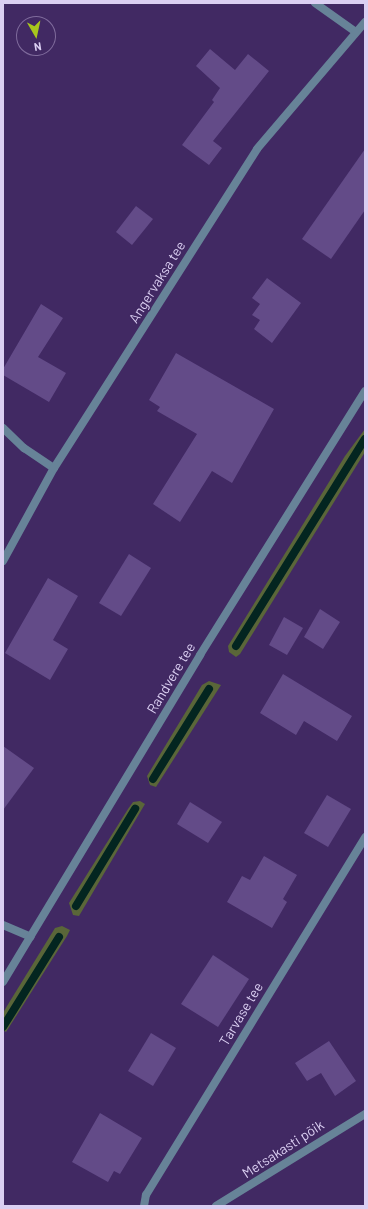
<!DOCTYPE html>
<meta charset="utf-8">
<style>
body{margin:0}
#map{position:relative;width:368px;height:1209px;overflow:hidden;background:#412963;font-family:Barlow,sans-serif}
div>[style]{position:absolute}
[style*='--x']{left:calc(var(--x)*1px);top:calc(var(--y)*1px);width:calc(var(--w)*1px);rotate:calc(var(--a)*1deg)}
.green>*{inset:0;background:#5a6639}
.stream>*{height:8px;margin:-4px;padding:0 4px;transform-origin:4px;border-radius:4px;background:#032520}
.building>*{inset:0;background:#634b88}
.minor>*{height:8px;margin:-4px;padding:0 4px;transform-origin:4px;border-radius:4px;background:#678398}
.tertiary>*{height:8px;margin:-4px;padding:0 4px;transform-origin:4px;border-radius:4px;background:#678398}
span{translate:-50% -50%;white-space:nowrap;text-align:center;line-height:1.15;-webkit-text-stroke:3px #412963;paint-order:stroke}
.street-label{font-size:14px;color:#dbcff2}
.frame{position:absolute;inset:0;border:4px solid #dbcff2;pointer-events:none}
.north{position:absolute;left:16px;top:16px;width:40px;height:40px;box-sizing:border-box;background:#412963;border:1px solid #7f6b9c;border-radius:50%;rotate:171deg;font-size:11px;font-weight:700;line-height:16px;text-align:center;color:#dbcff2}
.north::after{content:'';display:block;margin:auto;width:14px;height:18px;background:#a8c71d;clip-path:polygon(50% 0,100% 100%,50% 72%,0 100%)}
</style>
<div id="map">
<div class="green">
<i style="clip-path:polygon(365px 429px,365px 452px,240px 654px,236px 657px,229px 652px,228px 646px,345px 456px)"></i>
<i style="clip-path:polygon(209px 681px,221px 685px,156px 787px,150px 785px,147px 776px,202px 685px)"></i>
<i style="clip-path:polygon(140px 801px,145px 804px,79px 916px,73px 915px,69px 903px,128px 809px,133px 802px)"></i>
<i style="clip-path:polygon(62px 926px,70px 930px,67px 936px,6px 1032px,3px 1030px,3px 1013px,7px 1006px,55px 928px)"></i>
</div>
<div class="stream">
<i style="--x:236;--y:646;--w:244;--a:-58.1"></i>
<i style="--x:153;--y:779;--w:106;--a:-58.1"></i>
<i style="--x:76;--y:906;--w:114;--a:-58.7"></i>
<i style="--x:3;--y:1027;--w:106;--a:-58.1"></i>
</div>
<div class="building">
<i style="clip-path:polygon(210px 49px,235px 70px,248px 54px,269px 71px,213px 141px,222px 148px,209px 165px,182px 145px,214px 102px,212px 100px,220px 88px,196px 66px)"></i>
<i style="clip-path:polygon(365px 149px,365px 210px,331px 259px,302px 239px)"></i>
<i style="clip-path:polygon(136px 206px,153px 219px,132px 245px,116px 232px)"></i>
<i style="clip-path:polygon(267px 278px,301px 303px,272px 343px,254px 329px,260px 320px,252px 315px,260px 304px,252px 298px)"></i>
<i style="clip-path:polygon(41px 304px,63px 318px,38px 357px,66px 373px,49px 402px,3px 375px,3px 369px)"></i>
<i style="clip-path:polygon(176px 353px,274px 409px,232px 483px,212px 471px,180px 522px,153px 504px,197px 434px,157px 411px,160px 407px,149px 400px)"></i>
<i style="clip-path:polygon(129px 554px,151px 568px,121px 616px,99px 603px)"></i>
<i style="clip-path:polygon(48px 578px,78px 596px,53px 640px,68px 649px,50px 680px,5px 653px)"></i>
<i style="clip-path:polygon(320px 609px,340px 622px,323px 649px,304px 637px)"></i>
<i style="clip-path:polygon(284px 617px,303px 628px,287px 655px,269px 645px)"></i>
<i style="clip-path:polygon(283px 674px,352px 716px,337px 741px,304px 721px,296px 735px,260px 713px)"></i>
<i style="clip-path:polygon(3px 746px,34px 768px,3px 810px)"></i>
<i style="clip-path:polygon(327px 795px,351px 809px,328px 847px,304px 833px)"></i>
<i style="clip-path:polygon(190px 802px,222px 822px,208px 843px,177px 824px)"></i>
<i style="clip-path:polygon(264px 856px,297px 875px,283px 899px,287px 902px,272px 928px,227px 902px,242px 876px,250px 880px)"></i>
<i style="clip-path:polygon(213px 955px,249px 979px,218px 1027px,181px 1004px)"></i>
<i style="clip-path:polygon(151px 1033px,176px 1048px,153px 1086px,128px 1071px)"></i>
<i style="clip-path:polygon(329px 1041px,356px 1081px,335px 1096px,321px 1073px,307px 1081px,295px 1063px)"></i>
<i style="clip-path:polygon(100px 1113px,142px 1138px,120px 1174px,114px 1171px,108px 1182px,72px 1162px)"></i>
</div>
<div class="minor">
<i style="--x:315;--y:3;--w:50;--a:35.3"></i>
<i style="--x:3;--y:428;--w:29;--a:44"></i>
<i style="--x:24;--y:448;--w:36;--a:34"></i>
<i style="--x:3;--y:561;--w:106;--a:-61.3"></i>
<i style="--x:54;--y:468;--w:378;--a:-57.5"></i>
<i style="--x:257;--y:149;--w:167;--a:-49.6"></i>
<i style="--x:3;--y:925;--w:30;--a:23"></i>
<i style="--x:144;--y:1206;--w:11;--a:-80"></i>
<i style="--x:146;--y:1195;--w:420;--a:-58.5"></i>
<i style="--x:216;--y:1206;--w:175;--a:-31.7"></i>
</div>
<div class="tertiary">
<i style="--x:3;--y:982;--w:382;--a:-58.9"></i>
<i style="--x:200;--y:655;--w:311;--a:-58"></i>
</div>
<div class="street-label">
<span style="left:157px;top:282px;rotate:-58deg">Angervaksa tee</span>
<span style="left:171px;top:678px;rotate:-59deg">Randvere tee</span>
<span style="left:241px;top:1014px;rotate:-59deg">Tarvase tee</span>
<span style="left:283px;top:1149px;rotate:-33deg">Metsakasti põik</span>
</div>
<div class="frame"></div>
<div class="north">N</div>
</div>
